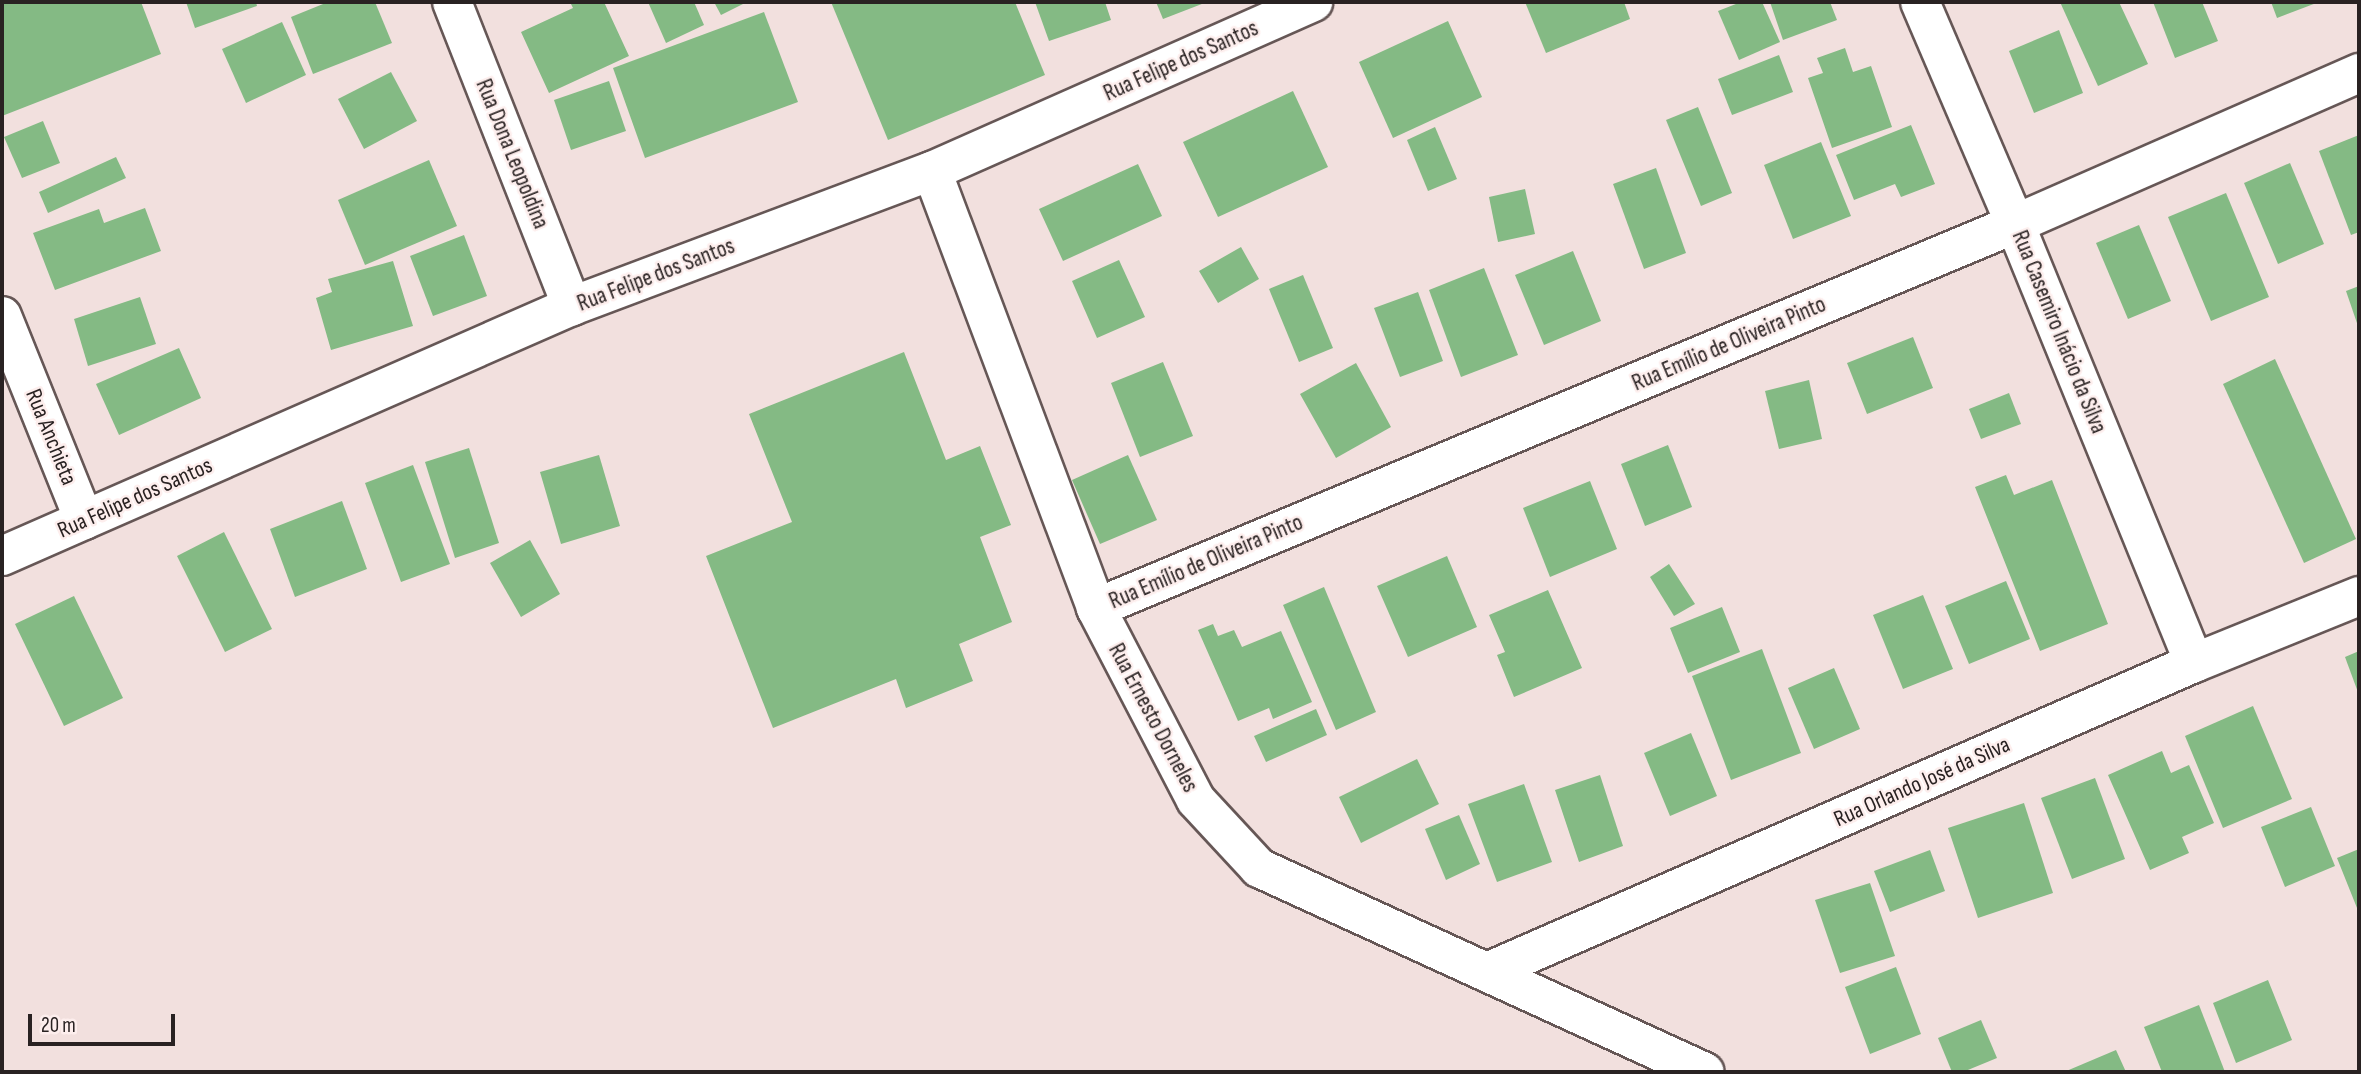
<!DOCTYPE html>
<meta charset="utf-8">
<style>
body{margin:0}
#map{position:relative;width:2361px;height:1074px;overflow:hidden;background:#f2e0de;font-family:"Sofia Sans Condensed",sans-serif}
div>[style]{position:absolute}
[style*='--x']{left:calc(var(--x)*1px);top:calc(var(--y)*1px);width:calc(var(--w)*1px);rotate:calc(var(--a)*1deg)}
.building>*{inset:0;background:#84ba84}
.roads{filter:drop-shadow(2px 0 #665756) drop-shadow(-2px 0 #665756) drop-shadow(0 2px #665756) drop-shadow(0 -2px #665756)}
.minor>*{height:38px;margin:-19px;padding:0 19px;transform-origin:19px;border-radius:19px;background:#fff}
span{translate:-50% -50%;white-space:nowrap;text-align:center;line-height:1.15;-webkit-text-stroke:5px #fdeeed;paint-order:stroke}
.street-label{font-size:23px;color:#292222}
.frame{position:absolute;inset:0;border:4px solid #292222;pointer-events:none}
.scale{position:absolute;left:28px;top:1014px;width:147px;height:32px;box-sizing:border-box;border:4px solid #292222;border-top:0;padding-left:9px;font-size:21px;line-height:24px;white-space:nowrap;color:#292222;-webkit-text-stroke:5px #fdeeed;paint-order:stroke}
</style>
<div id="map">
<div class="building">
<i style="clip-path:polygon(2px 2px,141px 2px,161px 54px,2px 116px)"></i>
<i style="clip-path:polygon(186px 2px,256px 2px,257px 6px,195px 28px)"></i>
<i style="clip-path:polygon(328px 2px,375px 2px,392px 43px,313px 74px,291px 17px)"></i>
<i style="clip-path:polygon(570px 2px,604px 2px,629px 56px,549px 93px,521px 32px,573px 8px)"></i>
<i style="clip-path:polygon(648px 2px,694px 2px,704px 25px,666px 43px)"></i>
<i style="clip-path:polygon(714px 2px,747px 2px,721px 15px)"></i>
<i style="clip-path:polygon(831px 2px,1015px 2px,1045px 75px,888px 140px)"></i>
<i style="clip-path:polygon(1035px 2px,1105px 2px,1111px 20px,1049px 41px)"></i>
<i style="clip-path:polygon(1156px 2px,1207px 2px,1163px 19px)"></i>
<i style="clip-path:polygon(1525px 2px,1624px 2px,1630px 19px,1546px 53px)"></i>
<i style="clip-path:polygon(1741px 2px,1762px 2px,1780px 42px,1739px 60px,1718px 11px)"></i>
<i style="clip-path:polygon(1770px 2px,1830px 2px,1837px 20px,1783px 40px)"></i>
<i style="clip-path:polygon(2060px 2px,2119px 2px,2148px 64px,2098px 86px)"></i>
<i style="clip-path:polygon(2153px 2px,2202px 2px,2218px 41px,2175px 58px)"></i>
<i style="clip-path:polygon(2271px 2px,2319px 2px,2277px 18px)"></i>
<i style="clip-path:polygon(764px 12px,798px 102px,645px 158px,613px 68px)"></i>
<i style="clip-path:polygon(1448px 21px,1482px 97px,1393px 138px,1359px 62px)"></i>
<i style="clip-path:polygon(282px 22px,306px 75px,246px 103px,222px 49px)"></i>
<i style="clip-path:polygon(2059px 30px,2083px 93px,2034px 113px,2009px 51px)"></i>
<i style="clip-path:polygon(1845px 48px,1853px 72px,1871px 66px,1892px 127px,1832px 148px,1808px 78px,1823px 73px,1817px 58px)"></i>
<i style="clip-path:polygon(1779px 55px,1793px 92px,1732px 115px,1718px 79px)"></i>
<i style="clip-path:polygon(391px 72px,417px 121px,364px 149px,338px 99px)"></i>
<i style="clip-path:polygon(609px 81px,626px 131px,571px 150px,554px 100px)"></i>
<i style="clip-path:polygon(1293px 91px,1328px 167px,1218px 217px,1183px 142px)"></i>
<i style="clip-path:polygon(1698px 107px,1732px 193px,1701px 206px,1666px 120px)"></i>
<i style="clip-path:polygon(43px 121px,60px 163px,22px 178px,4px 137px)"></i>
<i style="clip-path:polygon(1911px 125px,1935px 184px,1901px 197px,1895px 184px,1854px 200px,1836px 155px)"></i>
<i style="clip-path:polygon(1435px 127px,1457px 179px,1428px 191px,1407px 140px)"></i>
<i style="clip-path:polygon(2359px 135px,2359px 232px,2351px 235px,2319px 151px)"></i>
<i style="clip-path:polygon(1821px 142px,1851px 216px,1793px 239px,1764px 165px)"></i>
<i style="clip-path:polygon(116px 157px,126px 178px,48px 213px,39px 192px)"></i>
<i style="clip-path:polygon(429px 160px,457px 226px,365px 265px,338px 200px)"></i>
<i style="clip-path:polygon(2290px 163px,2324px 244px,2278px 264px,2244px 183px)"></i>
<i style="clip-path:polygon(1138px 164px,1162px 216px,1063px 261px,1039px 209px)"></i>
<i style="clip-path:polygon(1656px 168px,1686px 253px,1644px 269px,1613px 184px)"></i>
<i style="clip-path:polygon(1525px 189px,1535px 234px,1498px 242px,1489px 197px)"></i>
<i style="clip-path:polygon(2226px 193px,2269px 297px,2211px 321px,2168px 217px)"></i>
<i style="clip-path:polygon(145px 208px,161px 251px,55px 290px,33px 233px,99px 209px,104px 223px)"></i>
<i style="clip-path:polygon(2139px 225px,2171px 301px,2128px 319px,2096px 243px)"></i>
<i style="clip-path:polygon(464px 235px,487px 296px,433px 316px,410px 256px)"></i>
<i style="clip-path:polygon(1241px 247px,1259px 279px,1218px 303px,1199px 271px)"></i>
<i style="clip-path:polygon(1573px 251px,1601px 321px,1544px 345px,1515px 275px)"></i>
<i style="clip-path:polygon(1119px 260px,1145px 317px,1097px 338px,1072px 281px)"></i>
<i style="clip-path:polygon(393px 261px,413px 326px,331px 350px,316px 298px,332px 292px,328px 279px)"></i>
<i style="clip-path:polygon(1484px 268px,1518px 355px,1461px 377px,1429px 290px)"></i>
<i style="clip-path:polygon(1303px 275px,1333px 348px,1299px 362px,1269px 289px)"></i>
<i style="clip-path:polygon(2359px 286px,2359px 329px,2346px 291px)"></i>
<i style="clip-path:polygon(1418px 292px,1443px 361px,1400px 377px,1374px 308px)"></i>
<i style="clip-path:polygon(140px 297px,156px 344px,88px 366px,74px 319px)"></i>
<i style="clip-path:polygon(1913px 337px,1933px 388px,1867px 414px,1847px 363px)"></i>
<i style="clip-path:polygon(179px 348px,201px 398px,119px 435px,96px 384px)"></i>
<i style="clip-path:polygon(904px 352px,946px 460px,980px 446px,1011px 525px,980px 537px,1012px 622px,959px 644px,973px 681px,906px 708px,896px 679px,773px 728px,706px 556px,792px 522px,749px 414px)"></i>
<i style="clip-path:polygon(2275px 359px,2356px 539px,2304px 563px,2223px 384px)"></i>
<i style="clip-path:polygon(1163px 362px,1193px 436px,1140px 457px,1111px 383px)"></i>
<i style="clip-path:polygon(1356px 363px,1391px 427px,1336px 458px,1300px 394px)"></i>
<i style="clip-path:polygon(1809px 380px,1822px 439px,1779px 449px,1765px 391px)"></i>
<i style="clip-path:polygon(2009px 393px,2021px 424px,1981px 439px,1969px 409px)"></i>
<i style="clip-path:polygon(1668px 445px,1692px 507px,1645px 526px,1621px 464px)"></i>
<i style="clip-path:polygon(469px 448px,499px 543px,455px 558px,425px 462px)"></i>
<i style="clip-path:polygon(599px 455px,620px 526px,561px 544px,540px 472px)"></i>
<i style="clip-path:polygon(1128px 455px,1157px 520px,1100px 544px,1072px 480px)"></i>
<i style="clip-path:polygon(413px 465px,450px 564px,401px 582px,365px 483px)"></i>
<i style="clip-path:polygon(2006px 475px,2014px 495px,2052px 480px,2108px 624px,2040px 651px,1975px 487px)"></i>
<i style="clip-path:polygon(1590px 481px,1617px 549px,1550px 577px,1523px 508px)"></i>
<i style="clip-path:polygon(342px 501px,367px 569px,295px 597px,270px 529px)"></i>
<i style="clip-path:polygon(224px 532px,272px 629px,225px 652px,177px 556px)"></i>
<i style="clip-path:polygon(530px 540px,560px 594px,521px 617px,490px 563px)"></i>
<i style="clip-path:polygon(1447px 556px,1477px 627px,1408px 657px,1377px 586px)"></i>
<i style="clip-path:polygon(1669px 564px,1695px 604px,1674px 616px,1650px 577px)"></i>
<i style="clip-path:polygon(2006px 581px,2030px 639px,1969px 664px,1945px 606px)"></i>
<i style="clip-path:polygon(1324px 587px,1376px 712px,1336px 730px,1283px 605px)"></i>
<i style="clip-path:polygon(1548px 590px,1582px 668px,1514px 697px,1497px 655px,1505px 652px,1489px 615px)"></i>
<i style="clip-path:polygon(1923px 595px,1953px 669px,1903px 689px,1873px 615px)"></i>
<i style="clip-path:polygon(74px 596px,123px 698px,64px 726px,15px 624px)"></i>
<i style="clip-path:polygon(1722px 607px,1740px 652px,1688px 673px,1670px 628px)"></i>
<i style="clip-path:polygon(1213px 624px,1218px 636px,1234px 630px,1242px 647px,1281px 631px,1312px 702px,1273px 719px,1269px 708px,1238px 721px,1198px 630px)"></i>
<i style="clip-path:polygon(1762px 649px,1801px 753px,1731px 780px,1692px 676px)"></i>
<i style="clip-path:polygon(2359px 651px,2359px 695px,2345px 657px)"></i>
<i style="clip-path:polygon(1834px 668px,1860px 729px,1814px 749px,1788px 688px)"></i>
<i style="clip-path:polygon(2253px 706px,2292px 799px,2223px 828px,2185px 736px)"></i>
<i style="clip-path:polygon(1316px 709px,1327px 735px,1266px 762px,1254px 736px)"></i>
<i style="clip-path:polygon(1691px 733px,1717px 796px,1670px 816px,1644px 753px)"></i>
<i style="clip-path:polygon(2162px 751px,2171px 773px,2189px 765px,2214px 823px,2182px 837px,2189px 853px,2150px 870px,2108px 775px)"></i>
<i style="clip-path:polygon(1417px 759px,1439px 804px,1361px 843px,1339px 797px)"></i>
<i style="clip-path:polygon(1600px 775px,1623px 846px,1579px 862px,1555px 790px)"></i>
<i style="clip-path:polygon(2095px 778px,2125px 859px,2072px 879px,2041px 798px)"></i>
<i style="clip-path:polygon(1524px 784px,1552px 862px,1497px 882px,1468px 804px)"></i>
<i style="clip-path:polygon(2024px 803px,2053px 893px,1978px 918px,1948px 828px)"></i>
<i style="clip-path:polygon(2311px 807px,2335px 866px,2285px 887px,2261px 827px)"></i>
<i style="clip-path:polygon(1459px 815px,1480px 864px,1446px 880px,1425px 829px)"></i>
<i style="clip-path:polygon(2359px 849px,2359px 913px,2337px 858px)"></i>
<i style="clip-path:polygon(1930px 850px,1945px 891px,1890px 912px,1874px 871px)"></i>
<i style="clip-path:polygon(1870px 883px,1895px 956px,1840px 973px,1815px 900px)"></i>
<i style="clip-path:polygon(1896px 967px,1921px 1034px,1870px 1054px,1845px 987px)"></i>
<i style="clip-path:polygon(2268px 980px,2292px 1040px,2236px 1063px,2213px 1003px)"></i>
<i style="clip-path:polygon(2199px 1005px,2225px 1072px,2162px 1072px,2144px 1027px)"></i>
<i style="clip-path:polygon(1981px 1020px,1997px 1058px,1963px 1072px,1952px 1072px,1938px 1038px)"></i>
<i style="clip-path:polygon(2116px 1050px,2126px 1072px,2064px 1072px)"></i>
</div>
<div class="roads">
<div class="minor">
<i style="--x:452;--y:2;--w:327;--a:68.5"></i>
<i style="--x:1920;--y:2;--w:241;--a:66.8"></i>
<i style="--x:2015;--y:224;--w:474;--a:67.8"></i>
<i style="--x:932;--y:171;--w:467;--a:69.4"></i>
<i style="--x:1096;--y:608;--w:216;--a:62.5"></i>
<i style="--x:1196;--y:800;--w:93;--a:47.2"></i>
<i style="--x:1259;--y:868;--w:490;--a:24.6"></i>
<i style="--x:2;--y:316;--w:220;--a:68.1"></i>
<i style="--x:2;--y:556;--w:622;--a:-23.68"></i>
<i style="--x:572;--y:306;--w:384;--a:-20.6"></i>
<i style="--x:932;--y:171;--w:417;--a:-23.9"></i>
<i style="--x:1096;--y:608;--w:996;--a:-22.68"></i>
<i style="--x:2015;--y:224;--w:376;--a:-23.7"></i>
<i style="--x:1487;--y:972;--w:772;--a:-23.61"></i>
<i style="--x:2194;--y:663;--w:178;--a:-22.1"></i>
</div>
</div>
<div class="street-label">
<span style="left:1181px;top:61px;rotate:-24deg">Rua Felipe dos Santos</span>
<span style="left:512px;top:154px;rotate:68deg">Rua Dona Leopoldina</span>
<span style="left:656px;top:275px;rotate:-21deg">Rua Felipe dos Santos</span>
<span style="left:2059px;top:332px;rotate:68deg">Rua Casemiro Inácio da Silva</span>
<span style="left:1729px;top:344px;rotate:-23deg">Rua Emílio de Oliveira Pinto</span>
<span style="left:51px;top:437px;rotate:68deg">Rua Anchieta</span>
<span style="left:135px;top:498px;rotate:-24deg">Rua Felipe dos Santos</span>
<span style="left:1206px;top:562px;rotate:-23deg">Rua Emílio de Oliveira Pinto</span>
<span style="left:1153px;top:718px;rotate:62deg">Rua Ernesto Dorneles</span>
<span style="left:1922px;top:782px;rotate:-24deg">Rua Orlando José da Silva</span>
</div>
<div class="frame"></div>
<div class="scale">20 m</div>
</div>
